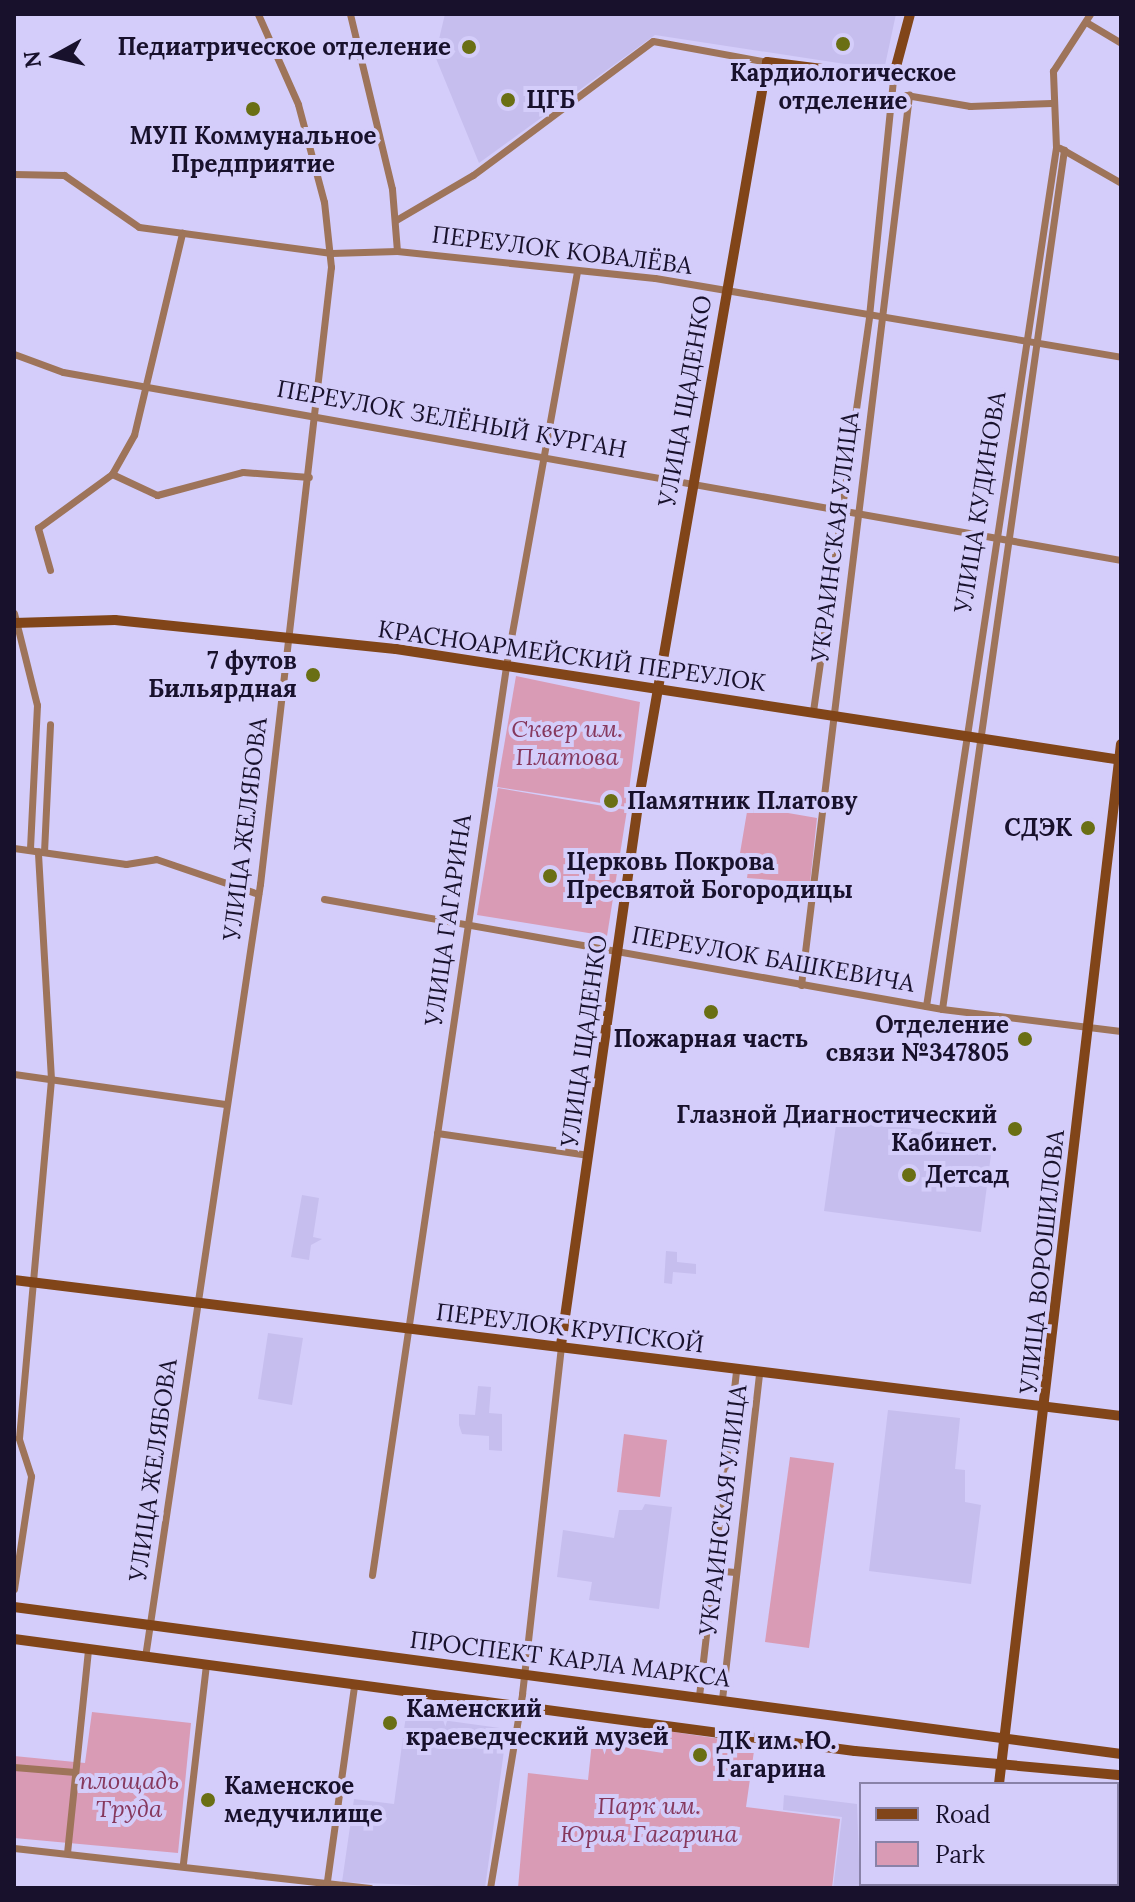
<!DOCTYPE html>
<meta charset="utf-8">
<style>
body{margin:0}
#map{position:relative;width:1135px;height:1902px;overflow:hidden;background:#d4cdfa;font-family:Lora,serif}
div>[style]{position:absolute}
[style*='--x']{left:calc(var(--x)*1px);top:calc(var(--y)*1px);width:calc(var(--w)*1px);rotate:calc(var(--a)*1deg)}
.built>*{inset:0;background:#c6beee}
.green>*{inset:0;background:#d99bb5}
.street>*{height:7px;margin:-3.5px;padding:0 3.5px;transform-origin:3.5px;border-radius:3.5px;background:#9e745a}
.secondary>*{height:10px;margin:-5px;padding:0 5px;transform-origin:5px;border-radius:5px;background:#814519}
.dots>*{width:22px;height:22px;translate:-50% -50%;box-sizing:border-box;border:4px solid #d4cdfa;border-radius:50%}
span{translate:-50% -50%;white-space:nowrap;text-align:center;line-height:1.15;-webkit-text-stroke:8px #d4cdfa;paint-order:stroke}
.poi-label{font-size:24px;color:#18112c;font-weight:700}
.right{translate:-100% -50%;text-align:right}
.left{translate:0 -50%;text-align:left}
.street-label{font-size:24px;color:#18112c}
.park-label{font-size:24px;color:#86385d;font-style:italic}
.frame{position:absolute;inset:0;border:16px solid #18112c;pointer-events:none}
.legend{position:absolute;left:859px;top:1782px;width:260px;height:104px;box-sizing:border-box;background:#d4cdfa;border:2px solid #8982a8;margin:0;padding:10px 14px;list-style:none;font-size:24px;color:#18112c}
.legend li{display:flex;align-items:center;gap:16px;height:40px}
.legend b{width:40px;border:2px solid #8982a8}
.north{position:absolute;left:16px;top:16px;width:80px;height:80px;-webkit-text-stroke:6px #d4cdfa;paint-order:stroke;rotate:262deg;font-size:22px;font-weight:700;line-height:32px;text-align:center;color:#18112c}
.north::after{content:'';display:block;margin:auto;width:28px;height:36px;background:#18112c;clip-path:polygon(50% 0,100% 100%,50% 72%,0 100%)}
</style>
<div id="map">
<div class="built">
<i style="clip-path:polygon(445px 14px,896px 14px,884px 70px,655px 35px,479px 163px,435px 56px)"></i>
<i style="clip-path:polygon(837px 1118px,993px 1139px,981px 1232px,824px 1211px)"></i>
<i style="clip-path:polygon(302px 1195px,319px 1198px,313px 1237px,322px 1239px,311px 1245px,309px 1260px,291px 1257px)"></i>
<i style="clip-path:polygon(666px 1251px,677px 1252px,677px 1262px,696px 1264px,696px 1274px,673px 1272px,672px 1284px,664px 1283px)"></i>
<i style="clip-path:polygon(268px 1333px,303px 1338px,292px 1405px,258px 1399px)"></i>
<i style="clip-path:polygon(478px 1386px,491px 1387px,489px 1413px,502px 1414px,502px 1451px,489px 1450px,489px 1436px,462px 1434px,459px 1425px,459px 1414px,475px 1415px)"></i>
<i style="clip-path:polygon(888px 1410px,960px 1418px,955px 1469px,965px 1470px,965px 1502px,981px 1505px,971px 1584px,869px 1571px)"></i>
<i style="clip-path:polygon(645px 1504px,672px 1507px,659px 1609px,589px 1600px,592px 1582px,557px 1577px,563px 1530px,614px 1538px,619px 1510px,642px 1510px)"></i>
<i style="clip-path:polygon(406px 1715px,507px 1729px,485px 1888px,342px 1882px,354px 1799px,394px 1804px)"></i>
<i style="clip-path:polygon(784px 1795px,857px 1804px,860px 1888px,833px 1888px,842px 1817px,783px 1810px)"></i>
<i style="clip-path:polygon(862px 1884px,967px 1884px,862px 1888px)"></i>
</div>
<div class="green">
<i style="clip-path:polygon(516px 676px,640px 702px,627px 807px,497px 787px)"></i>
<i style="clip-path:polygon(498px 788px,627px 810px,607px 936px,477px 915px)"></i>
<i style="clip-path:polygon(748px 806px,817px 818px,810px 883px,747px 878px,750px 855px,740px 853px)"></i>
<i style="clip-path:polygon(624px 1434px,667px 1440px,660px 1497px,617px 1492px)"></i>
<i style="clip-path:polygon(790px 1457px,834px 1463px,809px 1648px,765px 1642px)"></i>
<i style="clip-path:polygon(92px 1712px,191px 1723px,178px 1853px,14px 1838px,14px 1756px,85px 1763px)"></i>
<i style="clip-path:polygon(667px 1731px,755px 1744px,746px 1807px,840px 1819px,832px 1888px,518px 1888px,528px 1773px,588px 1780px,592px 1742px,663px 1753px)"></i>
</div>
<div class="street">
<i style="--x:350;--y:14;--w:180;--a:76.5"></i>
<i style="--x:392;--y:189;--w:62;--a:85.4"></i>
<i style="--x:1086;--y:22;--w:41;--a:31"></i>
<i style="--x:906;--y:95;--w:65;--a:9.8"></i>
<i style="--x:970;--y:106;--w:81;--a:-2.1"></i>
<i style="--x:1060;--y:148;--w:70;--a:29.8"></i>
<i style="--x:14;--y:174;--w:50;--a:1.1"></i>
<i style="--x:64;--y:175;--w:91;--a:34.7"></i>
<i style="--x:139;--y:227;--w:194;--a:7.7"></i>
<i style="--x:331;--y:253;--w:66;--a:-1.7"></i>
<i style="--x:397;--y:251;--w:259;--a:6"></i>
<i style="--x:655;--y:278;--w:473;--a:9.6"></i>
<i style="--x:396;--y:220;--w:89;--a:-30.3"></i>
<i style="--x:473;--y:175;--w:224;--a:-36.7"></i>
<i style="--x:653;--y:41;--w:116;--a:10.4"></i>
<i style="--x:14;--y:354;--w:52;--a:20.2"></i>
<i style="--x:63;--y:372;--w:1075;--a:10.08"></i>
<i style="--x:112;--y:474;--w:50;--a:25"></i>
<i style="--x:157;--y:495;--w:89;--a:-15"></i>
<i style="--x:243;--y:472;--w:66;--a:4.3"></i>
<i style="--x:50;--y:570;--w:44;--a:-105.9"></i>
<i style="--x:38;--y:528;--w:92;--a:-36.1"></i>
<i style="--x:112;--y:474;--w:45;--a:-60.6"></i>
<i style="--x:134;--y:435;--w:208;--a:-76.6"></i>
<i style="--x:14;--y:613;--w:95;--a:76"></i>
<i style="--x:37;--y:705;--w:145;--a:92.8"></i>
<i style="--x:813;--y:711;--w:399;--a:-81.9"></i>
<i style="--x:869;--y:316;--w:239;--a:-84.2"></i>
<i style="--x:14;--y:848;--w:113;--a:8.1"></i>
<i style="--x:126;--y:864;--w:30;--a:-9"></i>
<i style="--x:156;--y:859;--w:108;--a:18.9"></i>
<i style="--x:44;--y:852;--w:128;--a:-87.3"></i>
<i style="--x:324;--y:899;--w:628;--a:10.09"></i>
<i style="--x:942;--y:1009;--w:180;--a:7"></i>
<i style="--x:801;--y:985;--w:897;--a:-83.08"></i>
<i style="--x:926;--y:1006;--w:869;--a:-81.39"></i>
<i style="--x:1056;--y:147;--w:76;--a:-92.3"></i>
<i style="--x:1053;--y:71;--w:68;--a:-57"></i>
<i style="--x:942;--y:1009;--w:868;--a:-81.92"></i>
<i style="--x:14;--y:1074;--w:213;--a:8.1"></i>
<i style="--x:437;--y:1133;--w:153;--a:8.3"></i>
<i style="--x:713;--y:1570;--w:22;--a:5"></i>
<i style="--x:372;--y:1575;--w:919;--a:-81.61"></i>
<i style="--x:506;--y:666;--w:400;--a:-79.8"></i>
<i style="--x:14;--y:1589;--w:114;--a:-81.4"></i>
<i style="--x:31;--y:1476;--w:40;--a:-108"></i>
<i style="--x:19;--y:1438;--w:360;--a:-84.9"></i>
<i style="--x:51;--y:1079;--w:228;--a:-93.3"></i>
<i style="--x:145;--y:1657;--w:782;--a:-81.54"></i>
<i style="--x:260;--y:884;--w:621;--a:-83.44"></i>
<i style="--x:331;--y:267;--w:65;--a:-96.1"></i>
<i style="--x:324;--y:202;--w:101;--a:-104.9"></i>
<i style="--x:298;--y:104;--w:98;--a:-114"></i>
<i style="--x:699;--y:1696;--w:329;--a:-83.5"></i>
<i style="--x:722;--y:1699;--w:329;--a:-83.5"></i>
<i style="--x:14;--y:1767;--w:61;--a:4.7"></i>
<i style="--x:14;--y:1848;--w:358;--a:6.4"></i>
<i style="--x:67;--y:1853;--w:205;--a:-84.1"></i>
<i style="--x:183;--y:1863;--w:199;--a:-83.4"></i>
<i style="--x:326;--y:1888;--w:204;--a:-82.1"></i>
<i style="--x:490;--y:1888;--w:197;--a:-80.6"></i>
<i style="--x:522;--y:1694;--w:351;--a:-83.6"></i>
</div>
<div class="secondary">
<i style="--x:14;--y:623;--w:101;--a:-1.7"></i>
<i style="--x:115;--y:620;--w:282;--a:5.9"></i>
<i style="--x:396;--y:649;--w:733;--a:8.7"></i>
<i style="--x:14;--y:1280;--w:1115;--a:7"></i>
<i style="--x:561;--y:1345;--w:553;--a:-81.88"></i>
<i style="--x:639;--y:798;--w:747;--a:-80.13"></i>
<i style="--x:767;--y:62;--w:127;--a:7.2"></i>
<i style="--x:893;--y:78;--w:66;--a:-75.1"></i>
<i style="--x:14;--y:1607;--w:1117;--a:7.56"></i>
<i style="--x:14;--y:1639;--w:848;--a:7.59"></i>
<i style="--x:855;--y:1751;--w:267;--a:5.2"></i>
<i style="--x:999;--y:1784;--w:1047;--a:-83.31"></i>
<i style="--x:985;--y:1888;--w:4;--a:-90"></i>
</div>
<div class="dots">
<i style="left:843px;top:44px;background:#6a6f14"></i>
<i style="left:469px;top:47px;background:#6a6f14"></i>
<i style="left:508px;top:100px;background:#6a6f14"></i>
<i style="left:253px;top:109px;background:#6a6f14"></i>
<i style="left:313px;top:675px;background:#6a6f14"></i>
<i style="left:611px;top:801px;background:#6a6f14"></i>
<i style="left:1088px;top:828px;background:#6a6f14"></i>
<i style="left:550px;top:876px;background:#6a6f14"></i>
<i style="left:711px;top:1012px;background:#6a6f14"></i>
<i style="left:1025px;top:1039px;background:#6a6f14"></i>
<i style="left:1015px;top:1129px;background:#6a6f14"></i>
<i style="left:909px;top:1175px;background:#6a6f14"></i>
<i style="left:390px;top:1723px;background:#6a6f14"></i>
<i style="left:700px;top:1755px;background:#6a6f14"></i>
<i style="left:208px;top:1800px;background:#6a6f14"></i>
</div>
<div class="poi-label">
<span class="right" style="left:451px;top:47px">Педиатрическое отделение</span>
<span style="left:843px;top:87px">Кардиологическое<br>отделение</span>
<span class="left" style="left:526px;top:100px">ЦГБ</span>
<span style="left:253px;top:150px">МУП Коммунальное<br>Предприятие</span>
<span class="right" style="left:297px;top:675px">7 футов<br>Бильярдная</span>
<span class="left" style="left:627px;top:801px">Памятник Платову</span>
<span class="right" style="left:1072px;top:828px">СДЭК</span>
<span class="left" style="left:566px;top:876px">Церковь Покрова<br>Пресвятой Богородицы</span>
<span class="right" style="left:1009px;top:1039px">Отделение<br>связи №347805</span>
<span style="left:711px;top:1039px">Пожарная часть</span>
<span class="right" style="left:997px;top:1129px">Глазной Диагностический<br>Кабинет.</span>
<span class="left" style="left:925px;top:1175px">Детсад</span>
<span class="left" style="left:406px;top:1723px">Каменский<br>краеведческий музей</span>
<span class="left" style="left:716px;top:1755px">ДК им. Ю.<br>Гагарина</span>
<span class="left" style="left:224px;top:1800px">Каменское<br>медучилище</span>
</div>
<div class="street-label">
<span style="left:562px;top:250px;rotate:7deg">ПЕРЕУЛОК КОВАЛЁВА</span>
<span style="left:685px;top:401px;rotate:-80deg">УЛИЦА ЩАДЕНКО</span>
<span style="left:452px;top:419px;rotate:10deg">ПЕРЕУЛОК ЗЕЛЁНЫЙ КУРГАН</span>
<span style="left:980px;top:502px;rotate:-81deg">УЛИЦА КУДИНОВА</span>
<span style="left:835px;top:537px;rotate:-83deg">УКРАИНСКАЯ УЛИЦА</span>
<span style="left:572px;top:656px;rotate:8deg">КРАСНОАРМЕЙСКИЙ ПЕРЕУЛОК</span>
<span style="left:245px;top:829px;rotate:-83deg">УЛИЦА ЖЕЛЯБОВА</span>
<span style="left:448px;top:920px;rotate:-82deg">УЛИЦА ГАГАРИНА</span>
<span style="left:773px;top:959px;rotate:10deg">ПЕРЕУЛОК БАШКЕВИЧА</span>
<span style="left:584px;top:1041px;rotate:-82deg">УЛИЦА ЩАДЕНКО</span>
<span style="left:1042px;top:1262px;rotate:-84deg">УЛИЦА ВОРОШИЛОВА</span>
<span style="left:570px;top:1328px;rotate:7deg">ПЕРЕУЛОК КРУПСКОЙ</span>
<span style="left:153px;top:1470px;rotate:-82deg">УЛИЦА ЖЕЛЯБОВА</span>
<span style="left:723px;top:1510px;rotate:-83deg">УКРАИНСКАЯ УЛИЦА</span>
<span style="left:570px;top:1659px;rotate:7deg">ПРОСПЕКТ КАРЛА МАРКСА</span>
</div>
<div class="park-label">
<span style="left:567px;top:743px">Сквер им.<br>Платова</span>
<span style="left:129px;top:1795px">площадь<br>Труда</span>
<span style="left:649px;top:1820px">Парк им.<br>Юрия Гагарина</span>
</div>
<div class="frame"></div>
<ul class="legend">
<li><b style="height:10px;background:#814519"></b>Road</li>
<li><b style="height:22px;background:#d99bb5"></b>Park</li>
</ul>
<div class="north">N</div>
</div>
